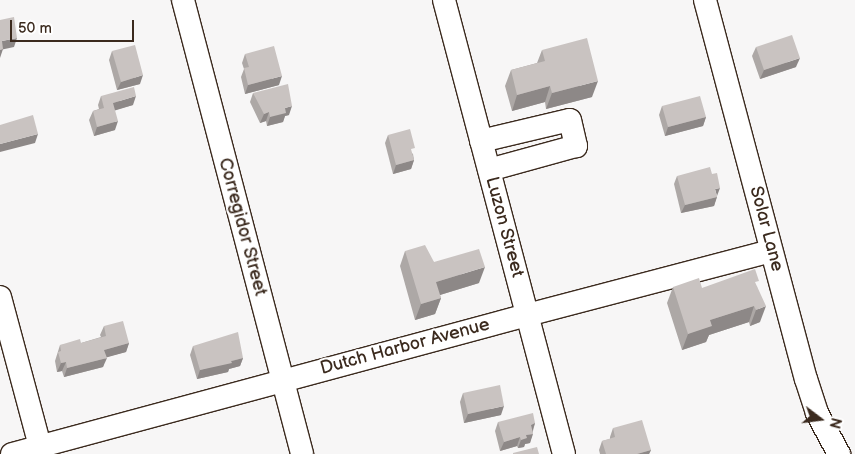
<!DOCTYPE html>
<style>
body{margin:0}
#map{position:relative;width:855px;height:454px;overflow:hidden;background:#f7f6f6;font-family:"Balsamiq Sans",sans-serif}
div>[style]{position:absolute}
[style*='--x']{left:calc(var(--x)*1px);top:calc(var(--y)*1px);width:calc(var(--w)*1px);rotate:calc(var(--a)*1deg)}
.roads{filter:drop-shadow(1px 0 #3b2a1e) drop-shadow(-1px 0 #3b2a1e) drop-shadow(0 1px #3b2a1e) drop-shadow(0 -1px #3b2a1e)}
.minor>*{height:22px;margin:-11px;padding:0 11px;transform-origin:11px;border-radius:11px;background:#fff}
.wall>*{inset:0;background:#ada8a6}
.shaded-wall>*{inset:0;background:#8d8887}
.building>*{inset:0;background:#c9c3c1}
span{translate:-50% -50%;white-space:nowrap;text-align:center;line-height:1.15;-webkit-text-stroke:4px #fff;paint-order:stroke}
.street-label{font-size:18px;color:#3b2a1e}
.north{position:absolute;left:795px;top:394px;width:50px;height:50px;-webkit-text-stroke:4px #fff;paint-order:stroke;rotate:105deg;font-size:14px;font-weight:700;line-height:20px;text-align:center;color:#3b2a1e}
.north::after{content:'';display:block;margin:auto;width:18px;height:22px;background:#3b2a1e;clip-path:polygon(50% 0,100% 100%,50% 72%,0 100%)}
.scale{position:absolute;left:10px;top:20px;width:124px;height:22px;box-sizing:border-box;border:2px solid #3b2a1e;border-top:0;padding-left:6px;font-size:15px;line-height:18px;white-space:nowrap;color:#3b2a1e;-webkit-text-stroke:4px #fff;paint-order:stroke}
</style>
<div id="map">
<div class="roads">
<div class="minor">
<i style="--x:183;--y:0;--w:469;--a:75.3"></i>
<i style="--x:444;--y:0;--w:470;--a:75.2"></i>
<i style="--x:705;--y:0;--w:392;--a:75.1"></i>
<i style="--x:806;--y:379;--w:36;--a:72"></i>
<i style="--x:817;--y:413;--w:47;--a:61.8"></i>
<i style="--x:481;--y:141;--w:91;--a:-13.3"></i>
<i style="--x:570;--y:120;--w:27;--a:77"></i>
<i style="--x:576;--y:146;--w:90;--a:164.6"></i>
<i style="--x:0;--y:297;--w:163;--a:75"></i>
<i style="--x:12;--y:454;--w:533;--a:-15.1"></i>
<i style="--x:527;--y:315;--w:252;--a:-14.7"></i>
</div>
</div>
<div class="wall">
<i style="clip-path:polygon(756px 47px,796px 67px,760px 79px,752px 56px)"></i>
<i style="clip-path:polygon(542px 50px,592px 97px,546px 109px,545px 102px,512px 111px,505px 86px,511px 70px,537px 63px)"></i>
<i style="clip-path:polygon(112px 51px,140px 84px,117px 90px,109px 60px)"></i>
<i style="clip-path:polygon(245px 54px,279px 85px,245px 94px,241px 77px,244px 69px,242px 63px)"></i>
<i style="clip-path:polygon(253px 93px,289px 115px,285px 116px,283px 122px,267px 126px,266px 121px,260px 123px,250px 102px)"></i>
<i style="clip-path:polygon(101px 96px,133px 105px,115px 110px,115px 130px,94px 136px,89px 120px,93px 111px,99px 109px,98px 105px)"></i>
<i style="clip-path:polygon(662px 106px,706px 117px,703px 126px,665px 136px,659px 115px)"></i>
<i style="clip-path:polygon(388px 135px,413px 154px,414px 160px,411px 169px,393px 174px,385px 143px)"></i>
<i style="clip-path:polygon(677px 176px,717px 196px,714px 206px,681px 213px,674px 184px)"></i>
<i style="clip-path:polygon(405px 251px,434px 262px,479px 283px,440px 295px,441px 298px,435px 314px,415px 320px,400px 266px)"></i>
<i style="clip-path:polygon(757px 286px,760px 322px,750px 326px,749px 322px,709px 335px,706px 342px,682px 350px,667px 303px,673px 287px,702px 288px)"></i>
<i style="clip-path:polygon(104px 326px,129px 343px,126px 352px,106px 357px,103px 367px,64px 377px,62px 371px,57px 372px,55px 361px,60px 345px,81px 343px,101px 337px,100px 335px)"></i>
<i style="clip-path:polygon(193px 346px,243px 358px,240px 366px,229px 369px,228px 372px,197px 379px,190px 355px)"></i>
<i style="clip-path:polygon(463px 393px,501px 415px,464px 423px,460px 402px)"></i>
<i style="clip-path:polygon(498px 422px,535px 423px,530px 443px,525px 444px,524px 447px,518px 448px,517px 446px,500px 451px,495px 431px)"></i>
<i style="clip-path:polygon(613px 428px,651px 450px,649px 454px,600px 454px,599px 450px,602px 441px,610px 439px,610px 437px)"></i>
</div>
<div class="shaded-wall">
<i style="clip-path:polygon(17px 38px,14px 47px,0 50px,2px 41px)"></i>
<i style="clip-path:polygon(3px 49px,0 58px,0 50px)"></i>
<i style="clip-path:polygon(800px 58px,796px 67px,760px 79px,764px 70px)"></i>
<i style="clip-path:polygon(143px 75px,140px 84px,117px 90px,121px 82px)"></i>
<i style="clip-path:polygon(282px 76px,279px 85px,245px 94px,248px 85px)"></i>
<i style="clip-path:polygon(598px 81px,592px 97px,546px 109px,552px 93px)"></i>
<i style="clip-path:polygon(550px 86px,545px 102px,512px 111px,517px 95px)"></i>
<i style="clip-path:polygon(136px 96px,133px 105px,110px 112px,113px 103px)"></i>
<i style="clip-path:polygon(292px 106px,289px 115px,285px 116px,283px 122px,267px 126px,270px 117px,285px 108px)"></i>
<i style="clip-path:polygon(269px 112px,266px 121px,260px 123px,264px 114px)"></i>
<i style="clip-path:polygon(706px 117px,703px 126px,665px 136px,668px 127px)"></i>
<i style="clip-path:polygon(118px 121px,115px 130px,94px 136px,97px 127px)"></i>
<i style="clip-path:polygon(38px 134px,35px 143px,0 152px,0 144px)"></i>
<i style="clip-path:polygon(414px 160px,411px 169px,393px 174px,396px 165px)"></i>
<i style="clip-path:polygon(720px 188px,717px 196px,715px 189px)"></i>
<i style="clip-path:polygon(717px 197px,714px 206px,681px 213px,685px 205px)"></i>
<i style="clip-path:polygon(485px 267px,479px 283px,430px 298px,436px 282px)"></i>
<i style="clip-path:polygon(441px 298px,435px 314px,415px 320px,421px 304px)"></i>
<i style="clip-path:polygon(754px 306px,749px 322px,709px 335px,706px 342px,682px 350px,688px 334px,710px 320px)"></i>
<i style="clip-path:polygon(766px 306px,760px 322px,750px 326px,756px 310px)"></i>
<i style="clip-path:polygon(129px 343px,126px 352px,101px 359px,104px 350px)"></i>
<i style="clip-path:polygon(107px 358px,103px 367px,64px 377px,67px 368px)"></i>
<i style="clip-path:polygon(243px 358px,240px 366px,229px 369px,228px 372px,197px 379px,200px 370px)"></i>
<i style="clip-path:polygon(66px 362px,62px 371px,57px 372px,61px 363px)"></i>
<i style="clip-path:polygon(504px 406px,501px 415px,464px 423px,468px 414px)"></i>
<i style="clip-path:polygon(535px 423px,532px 432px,531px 425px)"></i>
<i style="clip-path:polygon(533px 434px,530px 443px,525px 444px,524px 447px,518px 448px,521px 440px,526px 435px)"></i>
<i style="clip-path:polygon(520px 437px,517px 446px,500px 451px,504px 442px)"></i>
<i style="clip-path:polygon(651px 450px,649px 454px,637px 454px)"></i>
</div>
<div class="building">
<i style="clip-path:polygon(14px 17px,17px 38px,2px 41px,3px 49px,0 50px,0 20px)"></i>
<i style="clip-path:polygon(792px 35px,800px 58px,764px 70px,756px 47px)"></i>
<i style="clip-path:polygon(587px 38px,598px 81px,552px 93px,550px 86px,517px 95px,511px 70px,545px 61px,542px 50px)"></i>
<i style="clip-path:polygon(135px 45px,143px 75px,121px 82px,112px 51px)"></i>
<i style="clip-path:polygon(274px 46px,282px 76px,248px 85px,244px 68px,249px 67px,245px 54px)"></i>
<i style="clip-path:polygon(288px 84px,292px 106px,285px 108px,286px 113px,270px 117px,269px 112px,264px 114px,253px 93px)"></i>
<i style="clip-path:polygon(134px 87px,136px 96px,113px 103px,118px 121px,97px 127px,93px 111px,104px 108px,101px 96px)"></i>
<i style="clip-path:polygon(700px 96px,706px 117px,668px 127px,662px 106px)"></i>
<i style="clip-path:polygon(33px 115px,38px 134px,0 144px,0 125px)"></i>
<i style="clip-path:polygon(410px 129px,415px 148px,411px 149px,414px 160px,396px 165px,388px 135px)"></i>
<i style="clip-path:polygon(710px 167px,712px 174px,717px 173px,720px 188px,715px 189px,717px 197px,685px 205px,677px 176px)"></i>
<i style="clip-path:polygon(425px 245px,434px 262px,479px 249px,485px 267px,436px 282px,441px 298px,421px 304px,405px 251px)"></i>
<i style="clip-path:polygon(755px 269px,759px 281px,755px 282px,766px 306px,756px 310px,754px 306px,710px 320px,712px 326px,688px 334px,673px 287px,699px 278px,702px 288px)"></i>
<i style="clip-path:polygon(123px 321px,129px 343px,104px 350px,107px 358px,67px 368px,66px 362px,61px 363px,58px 352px,61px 351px,60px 345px,80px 339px,81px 343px,106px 336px,104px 326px)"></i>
<i style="clip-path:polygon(238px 332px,243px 358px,231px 361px,232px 363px,200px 370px,193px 346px)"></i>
<i style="clip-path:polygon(500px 385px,504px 406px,468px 414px,463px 393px)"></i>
<i style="clip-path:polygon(533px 413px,535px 423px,531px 425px,533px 434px,526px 435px,527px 438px,521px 440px,520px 437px,504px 442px,498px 422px)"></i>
<i style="clip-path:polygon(642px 420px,651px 450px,637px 454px,606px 454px,602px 441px,615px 437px,613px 428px)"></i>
<i style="clip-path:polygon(537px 447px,539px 454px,513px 454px,513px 453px)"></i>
</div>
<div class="street-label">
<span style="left:242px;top:227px;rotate:75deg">Corregidor Street</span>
<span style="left:504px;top:227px;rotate:75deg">Luzon Street</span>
<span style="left:766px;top:229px;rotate:75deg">Solar Lane</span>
<span style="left:405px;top:347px;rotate:-15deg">Dutch Harbor Avenue</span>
</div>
<div class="north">N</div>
<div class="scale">50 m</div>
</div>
